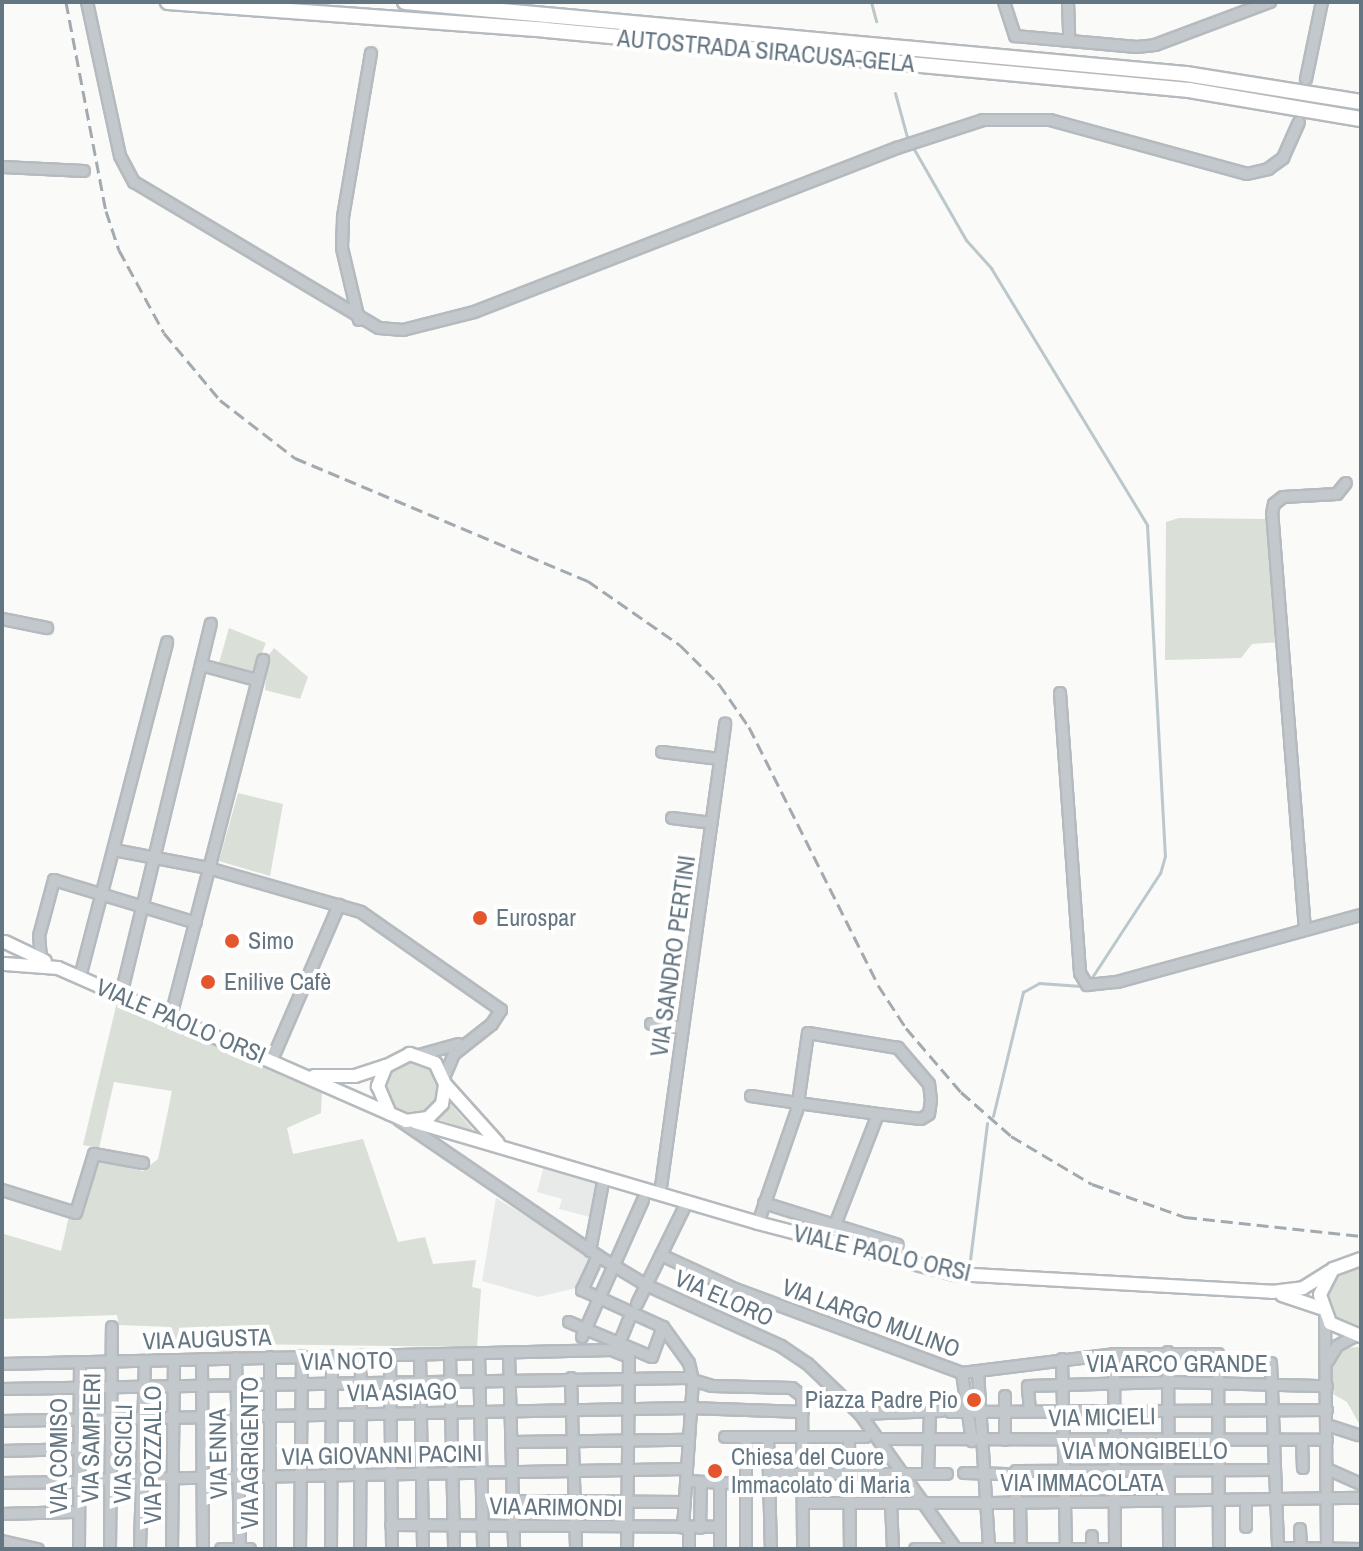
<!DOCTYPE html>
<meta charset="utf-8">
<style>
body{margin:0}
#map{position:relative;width:1363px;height:1551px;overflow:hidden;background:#fafaf8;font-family:"Archivo Narrow",sans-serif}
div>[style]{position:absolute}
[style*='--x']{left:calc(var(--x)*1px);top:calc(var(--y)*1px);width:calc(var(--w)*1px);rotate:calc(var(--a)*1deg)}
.built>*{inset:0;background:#e8e9e9}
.green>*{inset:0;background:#dadfd7}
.round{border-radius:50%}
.stream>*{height:3px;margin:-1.5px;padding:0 1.5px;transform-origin:1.5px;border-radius:1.5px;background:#bbc7cb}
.roads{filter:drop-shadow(2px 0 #b5babe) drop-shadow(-2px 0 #b5babe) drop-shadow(0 2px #b5babe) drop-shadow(0 -2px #b5babe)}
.minor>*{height:10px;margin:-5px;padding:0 5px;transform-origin:5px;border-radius:5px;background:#c3c8cc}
.major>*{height:12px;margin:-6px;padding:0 6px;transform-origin:6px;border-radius:6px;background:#fff}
.highway>*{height:14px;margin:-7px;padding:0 7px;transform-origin:7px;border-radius:7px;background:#fff}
.rail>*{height:3px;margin-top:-1.5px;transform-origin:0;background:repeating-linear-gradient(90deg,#a2aab0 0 12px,transparent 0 18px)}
.minor-bridge>*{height:10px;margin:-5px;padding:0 5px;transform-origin:5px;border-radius:5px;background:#c3c8cc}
.dots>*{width:22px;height:22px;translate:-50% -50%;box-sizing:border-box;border:4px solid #fff;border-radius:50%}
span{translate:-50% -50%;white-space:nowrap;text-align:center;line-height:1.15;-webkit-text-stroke:8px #fff;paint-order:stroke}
.street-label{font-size:24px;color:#657683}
.poi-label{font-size:24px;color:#657683}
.left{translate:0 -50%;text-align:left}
.right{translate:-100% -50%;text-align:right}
.frame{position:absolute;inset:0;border:4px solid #657683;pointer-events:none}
</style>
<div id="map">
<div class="built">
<i style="clip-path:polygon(544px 1166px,599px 1183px,594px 1218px,559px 1209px,562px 1199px,537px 1192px)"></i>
<i style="clip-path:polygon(496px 1198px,594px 1258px,581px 1287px,538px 1297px,482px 1281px)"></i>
</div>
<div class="green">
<i style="clip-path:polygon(1179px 518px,1268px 519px,1280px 642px,1252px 644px,1241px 658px,1165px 660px,1166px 522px)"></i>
<i style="clip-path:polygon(229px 628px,266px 643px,252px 676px,205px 662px,219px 663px)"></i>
<i style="clip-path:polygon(274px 648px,308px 677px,300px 699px,265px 690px,268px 656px)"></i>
<i style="clip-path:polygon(238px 793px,283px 804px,270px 876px,219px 861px)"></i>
<i style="clip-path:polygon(117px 1002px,322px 1090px,321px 1113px,287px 1128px,293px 1154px,363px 1139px,398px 1242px,425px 1237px,433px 1264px,476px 1260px,472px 1287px,481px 1289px,477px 1347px,232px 1344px,230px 1353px,206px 1350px,204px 1343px,173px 1342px,171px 1327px,119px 1325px,117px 1315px,2px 1319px,4px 1234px,61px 1251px,69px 1216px,80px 1218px,96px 1160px,143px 1171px,158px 1159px,172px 1091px,114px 1082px,99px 1148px,83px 1145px)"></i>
<i class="round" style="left:385px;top:1061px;width:54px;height:54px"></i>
<i style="clip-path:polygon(448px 1099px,454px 1108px,474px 1131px,437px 1119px)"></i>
<i style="clip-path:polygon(1361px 1264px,1361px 1331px,1335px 1322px,1325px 1303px,1335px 1272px)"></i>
<i style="clip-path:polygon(1361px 1347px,1361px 1427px,1347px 1402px,1333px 1394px,1333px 1362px,1344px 1348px)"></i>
</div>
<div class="stream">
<i style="--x:871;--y:2;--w:20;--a:75"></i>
<i style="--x:895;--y:93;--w:46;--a:74.7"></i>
<i style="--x:907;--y:137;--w:119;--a:60.2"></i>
<i style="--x:966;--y:240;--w:38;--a:48"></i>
<i style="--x:991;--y:268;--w:301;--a:58.7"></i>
<i style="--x:1147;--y:525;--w:331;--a:86.9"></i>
<i style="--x:1165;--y:856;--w:18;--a:106"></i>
<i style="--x:1160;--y:873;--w:126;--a:123.1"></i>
<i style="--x:993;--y:1116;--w:128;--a:-76.4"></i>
<i style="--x:1023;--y:992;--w:18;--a:-29"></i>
<i style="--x:1039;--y:983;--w:42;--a:4.1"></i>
<i style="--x:970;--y:1260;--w:138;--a:-82.9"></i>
</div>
<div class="roads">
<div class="minor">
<i style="--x:87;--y:2;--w:157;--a:77.9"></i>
<i style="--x:120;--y:156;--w:30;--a:62"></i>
<i style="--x:134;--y:182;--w:285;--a:30.8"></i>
<i style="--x:379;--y:328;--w:24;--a:5"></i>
<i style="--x:403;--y:330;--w:73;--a:-14.2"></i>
<i style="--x:474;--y:312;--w:454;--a:-21.2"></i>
<i style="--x:897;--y:148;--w:90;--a:-18"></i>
<i style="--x:983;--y:120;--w:67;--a:0"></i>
<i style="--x:1050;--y:120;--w:204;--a:15.3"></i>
<i style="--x:1247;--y:174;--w:22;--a:-13"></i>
<i style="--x:1268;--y:169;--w:19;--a:-36"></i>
<i style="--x:1283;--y:158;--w:39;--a:-66"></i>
<i style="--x:1004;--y:2;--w:36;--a:72"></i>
<i style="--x:1015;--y:36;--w:122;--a:5.2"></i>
<i style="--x:1137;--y:47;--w:18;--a:-6"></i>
<i style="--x:1155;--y:45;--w:123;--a:-20.5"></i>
<i style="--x:1068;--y:2;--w:37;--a:88"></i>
<i style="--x:1306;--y:79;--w:79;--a:-78.3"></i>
<i style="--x:2;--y:167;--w:82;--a:2.8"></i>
<i style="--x:359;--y:320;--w:74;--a:-103.3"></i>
<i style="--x:342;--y:248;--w:31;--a:-88"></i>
<i style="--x:343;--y:217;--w:166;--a:-80.3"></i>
<i style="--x:2;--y:619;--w:46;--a:11.3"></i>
<i style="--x:201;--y:665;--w:58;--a:15"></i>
<i style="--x:1060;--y:693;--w:281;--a:85.9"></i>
<i style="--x:1080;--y:973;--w:14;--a:60"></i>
<i style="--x:1087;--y:985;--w:30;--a:-6"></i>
<i style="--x:1117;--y:982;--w:253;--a:-15.4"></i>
<i style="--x:662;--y:752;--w:58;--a:6.9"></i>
<i style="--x:672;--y:818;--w:40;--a:7.1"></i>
<i style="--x:114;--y:850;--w:96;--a:10.8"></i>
<i style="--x:208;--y:868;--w:159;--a:16"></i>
<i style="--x:361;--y:912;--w:171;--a:35"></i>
<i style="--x:501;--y:1010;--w:17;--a:123"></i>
<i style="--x:492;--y:1024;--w:48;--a:141.7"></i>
<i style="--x:454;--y:1054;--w:26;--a:113"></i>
<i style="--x:1305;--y:930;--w:417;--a:-94.5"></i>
<i style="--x:1272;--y:514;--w:10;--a:-79"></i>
<i style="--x:1274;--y:504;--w:11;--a:-38"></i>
<i style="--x:1283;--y:497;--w:54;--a:-3.2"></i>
<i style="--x:1337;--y:494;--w:14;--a:-51"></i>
<i style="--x:41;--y:958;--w:22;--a:-95"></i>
<i style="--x:39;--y:936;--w:58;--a:-75"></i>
<i style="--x:54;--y:880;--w:148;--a:16.8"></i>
<i style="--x:80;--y:977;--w:346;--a:-75.4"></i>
<i style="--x:121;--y:995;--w:382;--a:-76.4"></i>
<i style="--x:171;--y:1016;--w:368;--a:-75.5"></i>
<i style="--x:651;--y:1024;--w:32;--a:7"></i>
<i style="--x:419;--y:1055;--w:41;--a:-15.4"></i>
<i style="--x:272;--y:1060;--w:169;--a:-66.6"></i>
<i style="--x:751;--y:1096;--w:48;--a:8.5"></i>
<i style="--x:798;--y:1103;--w:81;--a:7.8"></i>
<i style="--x:878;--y:1114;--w:43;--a:6.6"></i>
<i style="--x:921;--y:1119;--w:9;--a:-32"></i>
<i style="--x:929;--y:1114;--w:14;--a:-82"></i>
<i style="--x:931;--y:1100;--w:16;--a:-97"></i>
<i style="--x:929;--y:1084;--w:48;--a:-130.7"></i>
<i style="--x:898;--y:1048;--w:91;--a:-170.5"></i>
<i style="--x:808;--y:1033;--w:78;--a:98.1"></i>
<i style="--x:797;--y:1110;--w:120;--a:109"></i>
<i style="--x:399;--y:1120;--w:241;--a:34.3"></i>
<i style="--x:598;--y:1256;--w:56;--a:31.1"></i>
<i style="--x:646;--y:1285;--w:148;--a:24.3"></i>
<i style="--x:781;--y:1346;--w:32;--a:34"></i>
<i style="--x:808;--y:1364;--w:72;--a:43.9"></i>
<i style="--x:860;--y:1414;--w:166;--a:54.6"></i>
<i style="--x:2;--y:1190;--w:77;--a:17.3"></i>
<i style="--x:76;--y:1213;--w:62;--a:-73"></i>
<i style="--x:94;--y:1154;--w:50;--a:10.4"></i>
<i style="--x:660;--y:1194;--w:475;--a:-82.1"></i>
<i style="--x:764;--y:1203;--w:140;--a:17.4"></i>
<i style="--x:835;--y:1225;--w:119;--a:-68.8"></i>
<i style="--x:590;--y:1251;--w:75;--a:-79.3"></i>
<i style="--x:661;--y:1255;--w:81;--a:24.7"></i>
<i style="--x:735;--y:1289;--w:242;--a:20.3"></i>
<i style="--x:962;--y:1373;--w:153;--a:-7.1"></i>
<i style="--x:1114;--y:1354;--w:104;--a:0"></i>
<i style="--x:1218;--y:1354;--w:195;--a:89.7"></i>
<i style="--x:598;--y:1256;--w:38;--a:115"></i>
<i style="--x:582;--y:1290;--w:89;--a:24.6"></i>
<i style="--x:663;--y:1327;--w:44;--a:54.2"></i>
<i style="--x:689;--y:1363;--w:18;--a:77"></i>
<i style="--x:693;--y:1381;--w:147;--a:93.9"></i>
<i style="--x:637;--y:1304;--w:114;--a:-63.9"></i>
<i style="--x:1325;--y:1315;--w:234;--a:89.5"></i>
<i style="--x:569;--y:1322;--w:90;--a:22.9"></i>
<i style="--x:652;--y:1357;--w:32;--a:-70"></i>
<i style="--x:582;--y:1337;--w:150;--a:-66"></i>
<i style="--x:619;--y:1344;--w:32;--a:-68"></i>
<i style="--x:1168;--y:1352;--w:197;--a:89.7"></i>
<i style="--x:479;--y:1353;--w:196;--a:88.8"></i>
<i style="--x:509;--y:1353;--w:196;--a:88.5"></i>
<i style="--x:1114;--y:1354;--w:195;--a:89.7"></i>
<i style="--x:390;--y:1355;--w:194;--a:89.4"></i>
<i style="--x:420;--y:1355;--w:194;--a:89.1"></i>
<i style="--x:450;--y:1355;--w:194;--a:88.8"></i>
<i style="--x:236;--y:1358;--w:191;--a:88.8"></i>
<i style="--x:202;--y:1359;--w:190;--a:89.7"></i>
<i style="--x:1062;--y:1359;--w:190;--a:88.8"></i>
<i style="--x:1328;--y:1361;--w:17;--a:-59"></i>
<i style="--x:1337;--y:1346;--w:21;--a:-29"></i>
<i style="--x:1271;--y:1363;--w:185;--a:87.8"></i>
<i style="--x:1278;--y:1548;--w:83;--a:0.7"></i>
<i style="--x:2;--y:1364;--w:610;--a:-1.31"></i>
<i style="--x:612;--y:1350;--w:18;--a:22"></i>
<i style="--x:629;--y:1357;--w:192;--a:90.6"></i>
<i style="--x:978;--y:1372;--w:177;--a:86.4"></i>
<i style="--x:962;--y:1373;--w:69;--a:81.6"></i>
<i style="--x:571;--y:1378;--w:171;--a:88.3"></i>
<i style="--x:2;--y:1389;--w:684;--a:-0.92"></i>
<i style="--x:686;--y:1378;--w:27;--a:17"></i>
<i style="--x:712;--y:1386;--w:80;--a:1.4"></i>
<i style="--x:792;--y:1388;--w:13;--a:39"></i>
<i style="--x:802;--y:1396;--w:153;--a:89.6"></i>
<i style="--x:1030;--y:1411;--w:25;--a:-95"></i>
<i style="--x:1028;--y:1386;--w:141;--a:-1.6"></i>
<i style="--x:1169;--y:1382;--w:158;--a:1.5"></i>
<i style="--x:950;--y:1412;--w:377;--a:-0.3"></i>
<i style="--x:860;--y:1414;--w:81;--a:-2.1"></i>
<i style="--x:2;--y:1421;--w:688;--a:-1.08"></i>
<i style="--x:690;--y:1408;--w:113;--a:2"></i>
<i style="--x:1327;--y:1425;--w:33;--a:18"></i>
<i style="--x:725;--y:1437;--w:141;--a:0"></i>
<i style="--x:849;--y:1437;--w:112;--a:89.5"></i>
<i style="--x:768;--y:1438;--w:111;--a:88.5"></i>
<i style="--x:746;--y:1439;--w:110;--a:90"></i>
<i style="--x:878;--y:1439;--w:449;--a:0.1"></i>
<i style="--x:1005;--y:1440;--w:44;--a:-90"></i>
<i style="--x:1302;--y:1440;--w:28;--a:88"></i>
<i style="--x:513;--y:1442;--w:176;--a:-0.7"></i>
<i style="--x:2;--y:1451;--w:76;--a:-1.5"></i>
<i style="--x:1327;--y:1469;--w:37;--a:24"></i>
<i style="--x:1016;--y:1471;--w:259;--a:-0.2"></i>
<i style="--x:928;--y:1473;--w:61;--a:-88.1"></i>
<i style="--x:964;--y:1473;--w:42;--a:1.4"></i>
<i style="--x:769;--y:1474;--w:178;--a:0"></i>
<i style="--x:79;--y:1480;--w:607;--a:-1.04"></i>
<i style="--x:686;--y:1481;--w:59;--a:2.9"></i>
<i style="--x:2;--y:1483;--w:72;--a:-0.8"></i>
<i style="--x:720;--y:1483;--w:66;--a:90"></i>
<i style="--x:513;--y:1501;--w:172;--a:0.3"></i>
<i style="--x:1246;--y:1502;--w:25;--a:90"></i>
<i style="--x:803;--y:1503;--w:179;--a:0"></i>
<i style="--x:891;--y:1503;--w:46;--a:87.5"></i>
<i style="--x:991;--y:1503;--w:370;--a:-0.8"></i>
<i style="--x:1016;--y:1503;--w:25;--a:-90"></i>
<i style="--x:1020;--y:1503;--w:46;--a:88.8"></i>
<i style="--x:2;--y:1514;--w:71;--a:-1.6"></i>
<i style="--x:391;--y:1525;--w:329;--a:0.3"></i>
<i style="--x:689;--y:1528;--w:21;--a:90"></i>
<i style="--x:700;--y:1528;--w:46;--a:-88.8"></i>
<i style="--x:1300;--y:1529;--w:20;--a:87"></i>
<i style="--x:1092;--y:1536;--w:13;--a:90"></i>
<i style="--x:2;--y:1541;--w:37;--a:13"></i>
<i style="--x:79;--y:1549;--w:187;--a:-89.7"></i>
<i style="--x:110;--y:1549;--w:222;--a:-89.5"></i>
<i style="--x:140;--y:1549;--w:188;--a:-88.5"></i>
<i style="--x:172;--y:1549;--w:188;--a:-89.4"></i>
<i style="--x:221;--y:1549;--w:29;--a:0"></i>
<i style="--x:270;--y:1549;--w:192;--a:-90"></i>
<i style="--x:300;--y:1549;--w:193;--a:-89.4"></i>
<i style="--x:331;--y:1549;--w:193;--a:-89.7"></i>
<i style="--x:360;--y:1549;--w:194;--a:-89.7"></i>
<i style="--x:915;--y:1549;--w:200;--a:0"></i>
</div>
<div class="major">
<i style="--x:5;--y:942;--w:44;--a:25.4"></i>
<i style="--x:5;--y:964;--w:53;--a:4.3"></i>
<i style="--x:58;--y:968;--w:380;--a:23.7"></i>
<i style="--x:406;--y:1121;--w:22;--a:-8"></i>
<i style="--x:428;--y:1118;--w:20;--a:-45"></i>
<i style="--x:442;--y:1104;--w:20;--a:-81"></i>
<i style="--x:445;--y:1084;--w:23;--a:-115"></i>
<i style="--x:435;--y:1063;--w:27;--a:-160"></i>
<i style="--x:410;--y:1054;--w:27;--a:153"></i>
<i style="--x:386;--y:1066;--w:22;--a:112"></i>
<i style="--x:378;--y:1086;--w:30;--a:67"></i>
<i style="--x:314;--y:1076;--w:41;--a:0"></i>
<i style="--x:355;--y:1076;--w:33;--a:-18"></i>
<i style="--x:445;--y:1084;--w:79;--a:48.1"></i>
<i style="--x:415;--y:1122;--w:358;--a:16.4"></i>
<i style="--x:758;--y:1223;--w:203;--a:14.5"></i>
<i style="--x:955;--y:1274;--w:318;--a:3.2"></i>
<i style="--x:1272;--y:1292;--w:31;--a:-7"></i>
<i style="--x:1303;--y:1288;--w:31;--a:-32"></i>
<i style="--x:1361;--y:1259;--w:30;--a:160"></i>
<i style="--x:1333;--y:1269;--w:29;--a:117"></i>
<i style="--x:1320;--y:1295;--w:30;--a:70"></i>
<i style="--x:1330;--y:1323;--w:34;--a:23"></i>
<i style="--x:1282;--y:1295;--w:41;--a:18.4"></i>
</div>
<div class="highway">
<i style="--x:168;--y:2;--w:379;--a:4.2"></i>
<i style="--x:546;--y:30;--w:646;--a:5.33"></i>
<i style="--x:1189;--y:90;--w:174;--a:9.6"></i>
<i style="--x:405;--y:2;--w:784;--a:5.27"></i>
<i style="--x:1186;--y:74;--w:177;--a:9.1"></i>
</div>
</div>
<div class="rail">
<i style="--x:66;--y:2;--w:213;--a:79.2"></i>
<i style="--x:106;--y:211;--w:41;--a:71.6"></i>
<i style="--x:119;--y:250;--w:94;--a:61.5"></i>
<i style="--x:164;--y:333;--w:87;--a:50.1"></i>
<i style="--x:220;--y:400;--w:95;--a:37.7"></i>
<i style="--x:295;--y:458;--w:318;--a:22.8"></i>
<i style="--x:588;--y:581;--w:112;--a:34.8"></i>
<i style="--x:680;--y:645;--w:55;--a:45"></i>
<i style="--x:719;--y:684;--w:52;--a:55.1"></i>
<i style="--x:749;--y:727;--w:288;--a:63.4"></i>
<i style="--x:878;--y:985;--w:51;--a:56.9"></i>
<i style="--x:906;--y:1028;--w:84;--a:49.3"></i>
<i style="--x:961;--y:1092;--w:67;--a:41.3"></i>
<i style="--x:1011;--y:1136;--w:94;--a:30.7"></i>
<i style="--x:1092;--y:1184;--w:99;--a:19.5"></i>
<i style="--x:1185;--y:1217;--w:177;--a:6.2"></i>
</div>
<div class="minor-bridge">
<i style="--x:982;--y:1503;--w:9;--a:0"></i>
</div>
<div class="dots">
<i style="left:480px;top:918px;background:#e4572e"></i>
<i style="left:232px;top:941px;background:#e4572e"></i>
<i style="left:208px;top:982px;background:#e4572e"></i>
<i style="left:974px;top:1400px;background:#e4572e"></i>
<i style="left:715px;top:1471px;background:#e4572e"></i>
</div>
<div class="street-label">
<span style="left:766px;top:51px;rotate:5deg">AUTOSTRADA SIRACUSA-GELA</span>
<span style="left:673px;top:956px;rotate:-82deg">VIA SANDRO PERTINI</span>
<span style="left:181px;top:1021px;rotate:23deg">VIALE PAOLO ORSI</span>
<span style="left:882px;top:1253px;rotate:13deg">VIALE PAOLO ORSI</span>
<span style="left:724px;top:1298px;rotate:24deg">VIA ELORO</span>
<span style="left:871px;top:1318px;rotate:20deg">VIA LARGO MULINO</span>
<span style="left:207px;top:1339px;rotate:-2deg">VIA AUGUSTA</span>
<span style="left:347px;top:1361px;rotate:-1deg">VIA NOTO</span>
<span style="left:1177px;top:1364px">VIA ARCO GRANDE</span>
<span style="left:402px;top:1392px;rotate:-1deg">VIA ASIAGO</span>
<span style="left:1102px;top:1417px;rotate:-1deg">VIA MICIELI</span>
<span style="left:91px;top:1438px;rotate:-89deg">VIA SAMPIERI</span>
<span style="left:1145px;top:1451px">VIA MONGIBELLO</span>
<span style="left:250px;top:1453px;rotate:-90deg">VIA AGRIGENTO</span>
<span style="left:123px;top:1454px;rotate:-89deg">VIA SCICLI</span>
<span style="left:218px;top:1454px;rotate:-91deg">VIA ENNA</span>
<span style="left:153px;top:1455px;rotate:-90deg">VIA POZZALLO</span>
<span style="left:382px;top:1455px;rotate:-1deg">VIA GIOVANNI PACINI</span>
<span style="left:59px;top:1456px;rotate:-90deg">VIA COMISO</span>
<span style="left:1082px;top:1483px">VIA IMMACOLATA</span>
<span style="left:556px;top:1507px;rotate:1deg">VIA ARIMONDI</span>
</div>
<div class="poi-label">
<span class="left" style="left:496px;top:918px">Eurospar</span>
<span class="left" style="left:248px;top:941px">Simo</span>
<span class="left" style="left:224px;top:982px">Enilive Cafè</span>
<span class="right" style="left:958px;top:1400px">Piazza Padre Pio</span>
<span class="left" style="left:731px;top:1471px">Chiesa del Cuore<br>Immacolato di Maria</span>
</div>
<div class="frame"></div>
</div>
